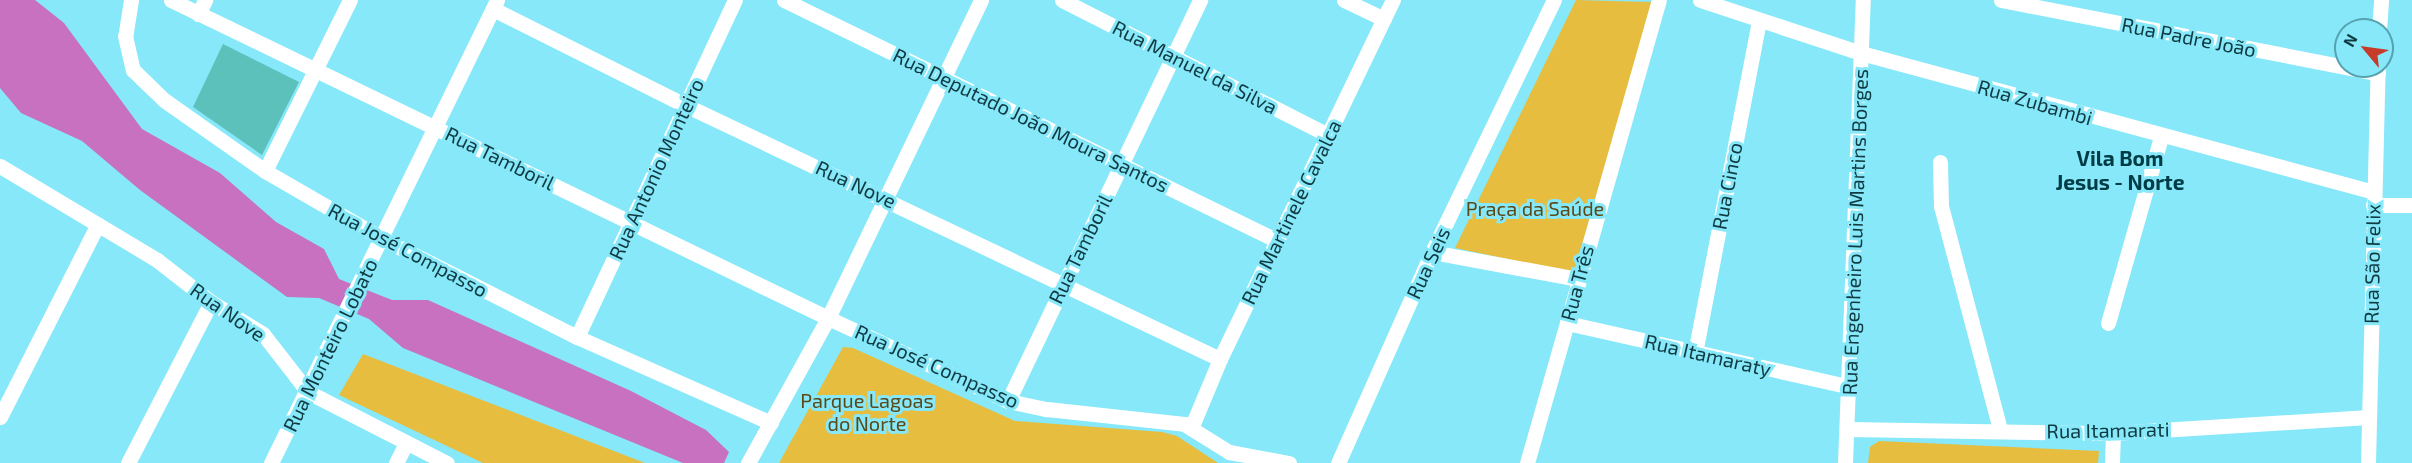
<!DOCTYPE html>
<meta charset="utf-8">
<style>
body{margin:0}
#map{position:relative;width:2412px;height:463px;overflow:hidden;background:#86e8f9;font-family:"Exo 2",sans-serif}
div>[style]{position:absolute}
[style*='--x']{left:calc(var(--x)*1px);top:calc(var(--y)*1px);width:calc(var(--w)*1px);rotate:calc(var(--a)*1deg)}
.green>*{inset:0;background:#e7bd3f}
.water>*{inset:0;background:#c771c0}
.building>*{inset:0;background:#5cc1bb}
.minor>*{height:15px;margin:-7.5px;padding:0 7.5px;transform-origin:7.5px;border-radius:7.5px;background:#fff}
span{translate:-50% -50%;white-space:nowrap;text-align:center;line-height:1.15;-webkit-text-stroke:6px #86e8f9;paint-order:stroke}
.street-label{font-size:20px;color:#0f3a41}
.park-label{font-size:20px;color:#5b4a18}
.neighbourhood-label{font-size:21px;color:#003c45;font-weight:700}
.north{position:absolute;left:2334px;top:18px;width:60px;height:60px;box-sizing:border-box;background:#86e8f9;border:2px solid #56a2af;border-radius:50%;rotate:299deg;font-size:16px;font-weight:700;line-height:24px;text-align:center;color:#0f3a41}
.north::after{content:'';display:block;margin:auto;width:21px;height:27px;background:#c73b2b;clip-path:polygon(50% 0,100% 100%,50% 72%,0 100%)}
</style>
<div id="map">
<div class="green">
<i style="clip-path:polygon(1576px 0,1652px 2px,1574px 273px,1455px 248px)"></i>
<i style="clip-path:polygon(843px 347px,853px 348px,1015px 421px,1162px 432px,1177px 436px,1218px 463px,779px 463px)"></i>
<i style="clip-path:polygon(363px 354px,645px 463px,483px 463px,339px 395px)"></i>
<i style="clip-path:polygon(1879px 441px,2099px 451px,2098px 463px,1868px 463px,1870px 447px)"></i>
</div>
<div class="water">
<i style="clip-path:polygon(0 0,35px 0,64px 23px,142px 129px,220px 173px,276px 222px,324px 249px,339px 279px,392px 300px,428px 300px,631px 391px,706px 430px,729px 452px,724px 463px,683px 463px,403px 348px,369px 319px,319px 298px,287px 297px,140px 190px,82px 141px,21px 113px,0 88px)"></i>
</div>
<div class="building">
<i style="clip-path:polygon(223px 44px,299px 82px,262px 155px,193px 107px)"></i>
</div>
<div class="minor">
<i style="--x:131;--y:0;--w:36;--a:99"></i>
<i style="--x:125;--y:36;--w:35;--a:77"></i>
<i style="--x:133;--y:70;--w:43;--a:44.1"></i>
<i style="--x:164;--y:100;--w:123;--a:35.1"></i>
<i style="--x:265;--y:171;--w:134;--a:30"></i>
<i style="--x:381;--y:238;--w:220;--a:26.8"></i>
<i style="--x:577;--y:337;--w:212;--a:23.9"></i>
<i style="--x:171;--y:0;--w:730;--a:25.83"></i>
<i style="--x:828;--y:318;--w:198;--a:24.8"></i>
<i style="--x:1008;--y:401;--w:40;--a:12"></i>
<i style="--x:1047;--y:409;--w:138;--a:6.2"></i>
<i style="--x:1184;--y:424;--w:53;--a:31.9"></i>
<i style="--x:1229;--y:452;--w:61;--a:10.4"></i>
<i style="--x:784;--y:0;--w:550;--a:26.01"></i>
<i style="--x:1062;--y:0;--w:298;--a:26.9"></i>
<i style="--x:1344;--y:0;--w:44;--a:25.4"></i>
<i style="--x:1700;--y:0;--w:169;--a:18.2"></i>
<i style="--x:1861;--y:53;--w:531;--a:15.16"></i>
<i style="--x:2001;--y:0;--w:384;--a:11"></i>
<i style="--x:493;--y:9;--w:215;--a:26.6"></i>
<i style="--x:685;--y:105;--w:592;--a:25.4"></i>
<i style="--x:198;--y:14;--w:16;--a:-63"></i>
<i style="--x:2379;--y:30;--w:30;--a:-86"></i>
<i style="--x:1940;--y:162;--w:44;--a:88.7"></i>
<i style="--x:1941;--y:206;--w:232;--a:75.2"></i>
<i style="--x:0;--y:166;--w:183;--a:30.9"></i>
<i style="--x:157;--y:260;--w:68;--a:37.9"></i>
<i style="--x:211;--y:302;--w:61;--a:31.6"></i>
<i style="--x:263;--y:334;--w:73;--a:52.2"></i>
<i style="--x:308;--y:392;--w:156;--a:27.1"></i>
<i style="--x:265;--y:171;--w:191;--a:-63.6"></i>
<i style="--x:2373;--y:205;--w:39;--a:0"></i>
<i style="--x:1432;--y:252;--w:148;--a:10.5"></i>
<i style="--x:1567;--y:323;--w:290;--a:12.7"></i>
<i style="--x:2108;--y:323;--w:193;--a:-74.1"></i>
<i style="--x:577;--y:337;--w:372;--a:-64.9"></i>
<i style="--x:1695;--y:353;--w:339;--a:-79.1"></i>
<i style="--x:1008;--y:401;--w:445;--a:-64.4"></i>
<i style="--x:0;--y:417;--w:216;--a:-63.1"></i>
<i style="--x:1192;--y:426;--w:73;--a:-67.3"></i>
<i style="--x:1220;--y:359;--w:399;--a:-64.3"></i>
<i style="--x:1848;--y:429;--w:265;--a:0.9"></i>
<i style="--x:2113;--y:433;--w:256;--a:-3.6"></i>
<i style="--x:128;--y:463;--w:181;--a:-62.7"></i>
<i style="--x:271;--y:463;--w:515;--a:-63.98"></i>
<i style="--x:396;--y:463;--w:22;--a:-63"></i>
<i style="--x:748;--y:463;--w:166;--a:-61.1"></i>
<i style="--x:828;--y:318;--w:353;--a:-64.3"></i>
<i style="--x:1338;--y:463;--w:231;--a:-66"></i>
<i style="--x:1432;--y:252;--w:280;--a:-64.2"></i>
<i style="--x:1527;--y:463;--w:481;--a:-74.1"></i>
<i style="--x:1845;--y:463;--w:463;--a:-87.8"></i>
<i style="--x:2112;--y:463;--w:30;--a:-88"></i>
<i style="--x:2368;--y:463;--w:397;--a:-88.6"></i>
</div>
<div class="street-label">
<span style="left:2189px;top:37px;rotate:11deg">Rua Padre João</span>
<span style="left:1195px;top:67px;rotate:27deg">Rua Manuel da Silva</span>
<span style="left:2035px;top:102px;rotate:16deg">Rua Zubambi</span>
<span style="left:1031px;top:120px;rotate:26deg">Rua Deputado João Moura Santos</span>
<span style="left:500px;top:158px;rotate:26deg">Rua Tamboril</span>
<span style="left:656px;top:169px;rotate:-65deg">Rua Antonio Monteiro</span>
<span style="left:856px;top:184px;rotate:25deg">Rua Nove</span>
<span style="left:1727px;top:186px;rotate:-79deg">Rua Cinco</span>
<span style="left:1291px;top:212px;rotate:-64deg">Rua Martinele Cavalca</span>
<span style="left:1855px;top:232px;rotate:-88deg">Rua Engenheiro Luis Martins Borges</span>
<span style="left:1080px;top:249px;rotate:-64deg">Rua Tamboril</span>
<span style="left:408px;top:250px;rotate:28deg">Rua José Compasso</span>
<span style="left:1428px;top:263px;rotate:-65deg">Rua Seis</span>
<span style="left:2372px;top:264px;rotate:-89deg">Rua São Felix</span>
<span style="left:1577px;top:283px;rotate:-75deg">Rua Três</span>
<span style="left:228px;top:312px;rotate:35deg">Rua Nove</span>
<span style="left:330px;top:345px;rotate:-64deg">Rua Monteiro Lobato</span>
<span style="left:1708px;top:355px;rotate:13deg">Rua Itamaraty</span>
<span style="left:937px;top:366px;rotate:24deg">Rua José Compasso</span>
<span style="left:2108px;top:430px;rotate:-1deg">Rua Itamarati</span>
</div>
<div class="park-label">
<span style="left:1535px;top:208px">Praça da Saúde</span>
<span style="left:867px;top:412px">Parque Lagoas<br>do Norte</span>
</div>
<div class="neighbourhood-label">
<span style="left:2120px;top:170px">Vila Bom<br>Jesus - Norte</span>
</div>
<div class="north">N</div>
</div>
